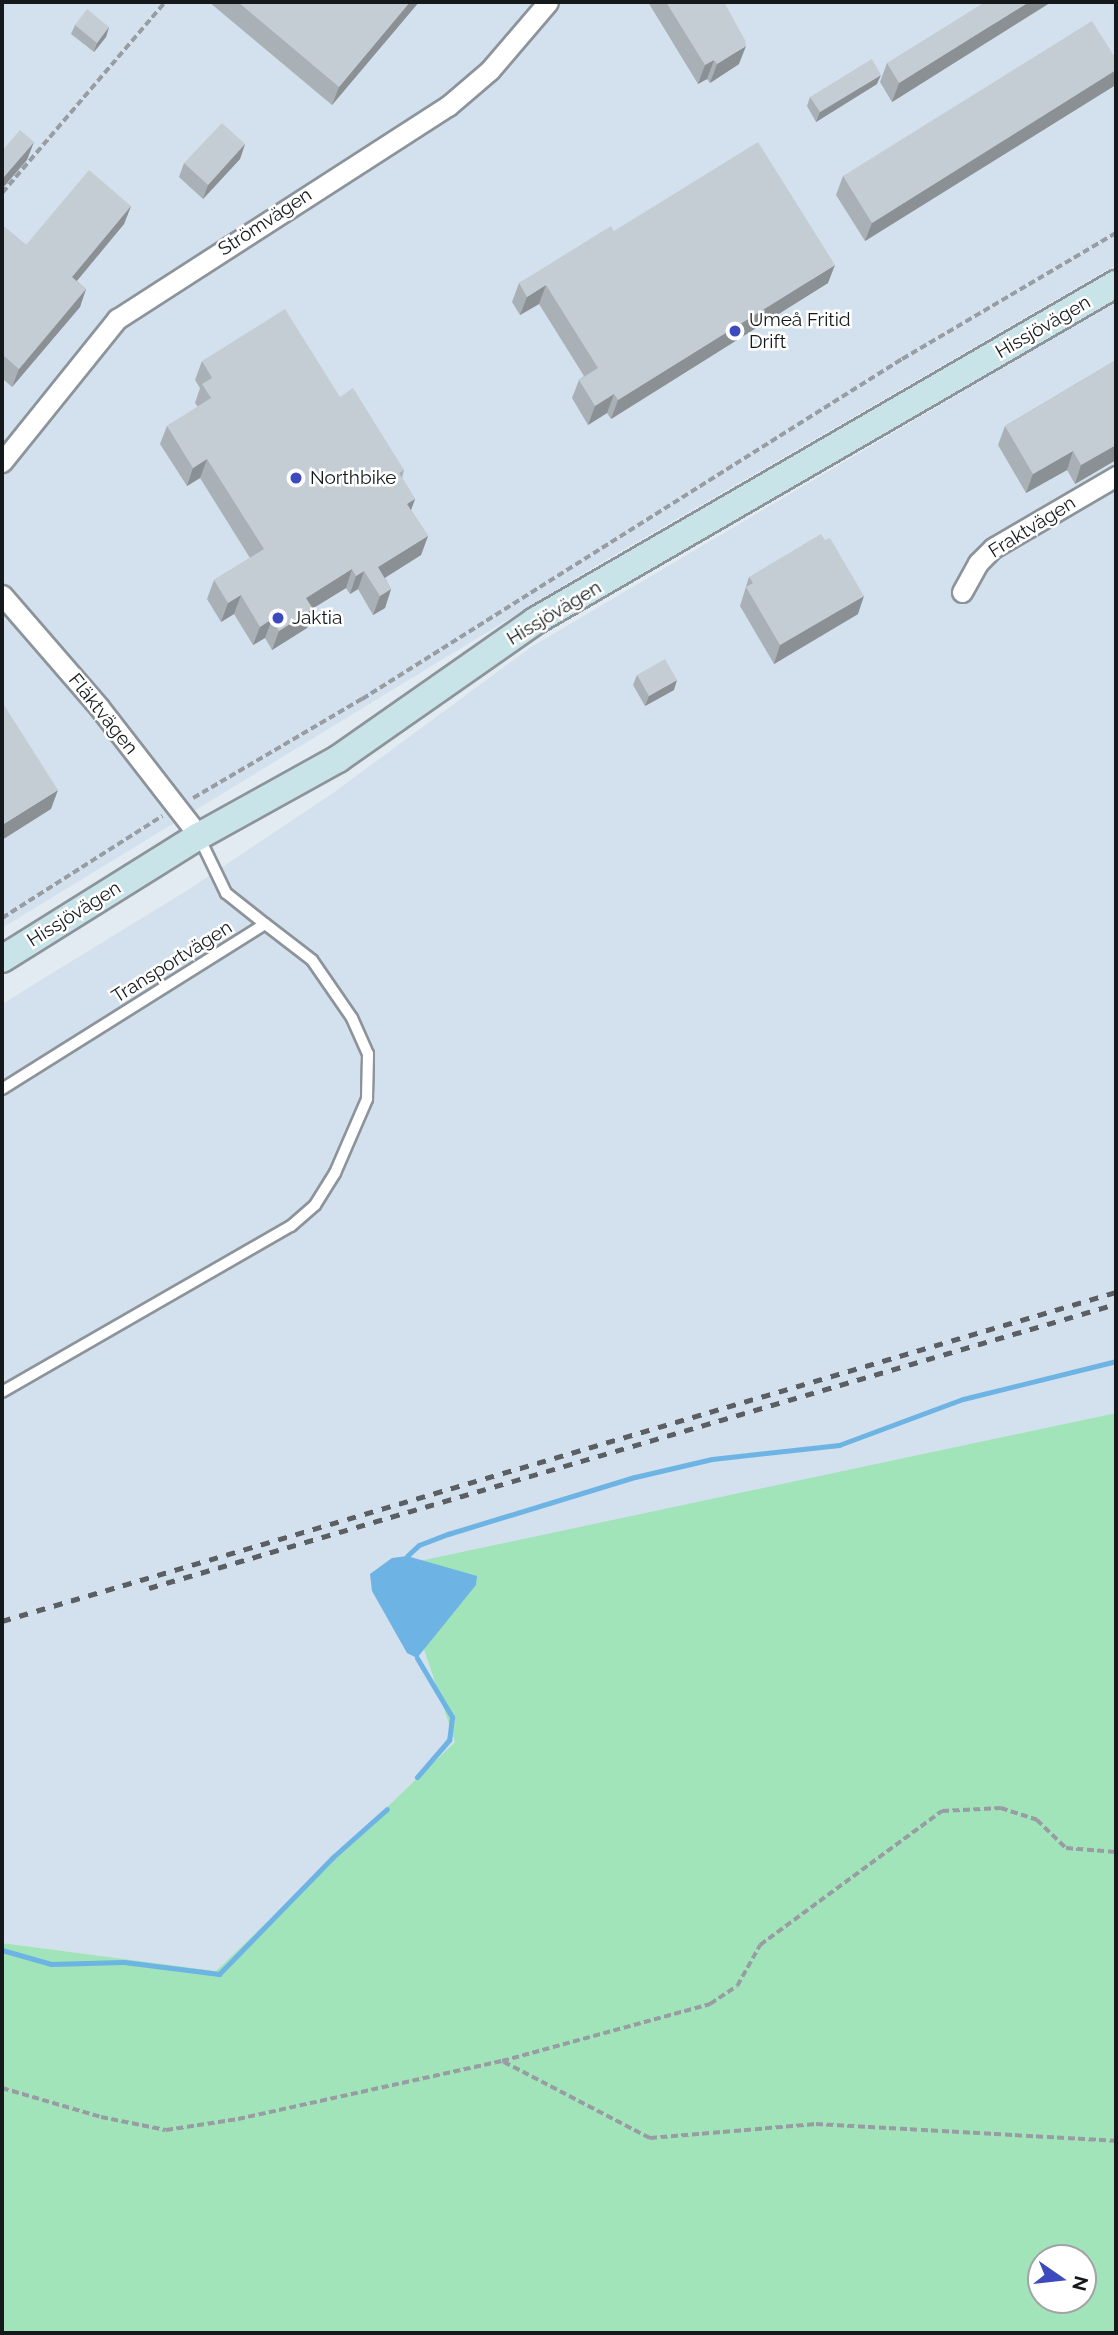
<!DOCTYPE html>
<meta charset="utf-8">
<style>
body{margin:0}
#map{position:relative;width:1118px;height:2335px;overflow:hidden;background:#e3ebf2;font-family:Raleway,sans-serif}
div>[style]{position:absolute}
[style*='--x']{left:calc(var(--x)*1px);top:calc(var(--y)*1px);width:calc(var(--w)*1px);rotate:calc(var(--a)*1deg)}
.built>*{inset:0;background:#d2e1ed}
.green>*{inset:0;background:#a2e4b9}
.water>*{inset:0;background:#6db3e4}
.stream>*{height:5px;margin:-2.5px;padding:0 2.5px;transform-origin:2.5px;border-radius:2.5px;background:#6db3e4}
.path>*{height:3.5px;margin-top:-1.75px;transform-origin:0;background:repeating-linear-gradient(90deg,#979da2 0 7px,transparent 0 10.5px)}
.roads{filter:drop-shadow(2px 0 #8c949a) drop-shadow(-2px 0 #8c949a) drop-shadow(0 2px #8c949a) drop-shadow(0 -2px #8c949a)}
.service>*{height:10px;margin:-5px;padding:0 5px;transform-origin:5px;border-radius:5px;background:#fff}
.minor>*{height:19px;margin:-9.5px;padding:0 9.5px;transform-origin:9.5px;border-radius:9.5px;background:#fff}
.secondary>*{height:26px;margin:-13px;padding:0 13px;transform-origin:13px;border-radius:13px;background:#c8e4e8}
.rail>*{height:5px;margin-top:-2.5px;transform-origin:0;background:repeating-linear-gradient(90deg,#5b5f63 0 9px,transparent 0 18px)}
.wall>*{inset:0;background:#a9b0b6}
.shaded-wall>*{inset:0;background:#8a9094}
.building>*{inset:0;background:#c5cdd4}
.dots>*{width:19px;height:19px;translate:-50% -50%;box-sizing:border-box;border:4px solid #fff;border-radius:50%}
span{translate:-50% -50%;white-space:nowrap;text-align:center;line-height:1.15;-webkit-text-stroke:5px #fff;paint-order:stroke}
.street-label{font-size:19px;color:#16191b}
.poi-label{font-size:19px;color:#16191b}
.left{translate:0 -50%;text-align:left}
.frame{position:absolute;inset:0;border:4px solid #16191b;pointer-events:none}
.north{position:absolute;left:1027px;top:2244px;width:70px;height:70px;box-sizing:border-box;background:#fff;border:2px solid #a2a3a4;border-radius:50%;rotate:104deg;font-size:19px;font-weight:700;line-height:28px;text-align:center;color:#16191b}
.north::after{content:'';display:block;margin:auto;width:24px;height:32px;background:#3c4abd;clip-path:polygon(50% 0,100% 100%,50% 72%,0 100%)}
</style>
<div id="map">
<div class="built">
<i style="clip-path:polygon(2px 2px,1116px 2px,1116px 265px,599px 564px,2px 928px)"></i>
<i style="clip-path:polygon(1116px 301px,1116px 1413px,396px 1567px,455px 1742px,216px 1971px,2px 1943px,2px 1004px,191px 888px,333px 793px,531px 647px)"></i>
</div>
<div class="green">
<i style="clip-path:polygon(evenodd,1116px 1413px,1116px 2333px,2px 2333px,2px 1943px,216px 1971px,455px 1742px,396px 1566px,1116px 1413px,1041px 2258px,1083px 2258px,1083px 2300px,1041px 2300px,1041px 2258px)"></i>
</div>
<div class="water">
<i style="clip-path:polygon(407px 1556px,477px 1576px,476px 1585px,417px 1658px,407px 1653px,372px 1591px,370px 1574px,392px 1558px)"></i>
</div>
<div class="stream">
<i style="--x:407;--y:1556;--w:16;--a:-43"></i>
<i style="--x:419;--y:1545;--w:31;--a:-21"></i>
<i style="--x:448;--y:1534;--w:195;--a:-17"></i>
<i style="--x:635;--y:1477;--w:79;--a:-13.2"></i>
<i style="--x:712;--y:1459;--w:128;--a:-6.3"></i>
<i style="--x:839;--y:1445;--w:132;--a:-20.4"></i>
<i style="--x:963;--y:1399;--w:158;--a:-13.9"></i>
<i style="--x:417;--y:1658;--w:69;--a:59.3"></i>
<i style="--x:452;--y:1717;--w:23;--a:97"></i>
<i style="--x:449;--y:1740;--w:49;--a:130.9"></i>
<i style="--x:2;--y:1950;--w:51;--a:15.9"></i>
<i style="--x:51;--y:1964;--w:73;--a:-1.6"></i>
<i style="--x:124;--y:1962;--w:96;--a:7.2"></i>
<i style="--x:219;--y:1974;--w:163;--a:-45.7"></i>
<i style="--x:333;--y:1857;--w:72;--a:-41.6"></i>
</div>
<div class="path">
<i style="--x:2;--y:193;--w:251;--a:-49.5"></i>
<i style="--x:193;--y:798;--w:196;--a:-30.4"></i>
<i style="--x:362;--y:699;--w:638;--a:-32.2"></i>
<i style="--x:902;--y:359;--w:248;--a:-30.5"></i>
<i style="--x:2;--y:918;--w:190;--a:-32.5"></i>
<i style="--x:504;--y:2062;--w:165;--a:27.5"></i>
<i style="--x:650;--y:2138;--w:167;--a:-4.8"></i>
<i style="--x:816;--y:2124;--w:300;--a:3.2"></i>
<i style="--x:2;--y:2088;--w:103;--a:16.3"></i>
<i style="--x:101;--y:2117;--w:66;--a:11.3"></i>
<i style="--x:166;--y:2130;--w:73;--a:-8.7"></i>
<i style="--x:238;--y:2119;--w:270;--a:-12.4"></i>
<i style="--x:502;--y:2061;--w:216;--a:-15.3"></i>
<i style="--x:710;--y:2004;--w:32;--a:-34"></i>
<i style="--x:737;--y:1986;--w:47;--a:-60.7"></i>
<i style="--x:760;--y:1945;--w:226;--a:-36.4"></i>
<i style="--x:942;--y:1811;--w:59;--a:-2.9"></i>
<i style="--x:1001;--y:1808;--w:38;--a:18"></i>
<i style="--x:1037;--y:1820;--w:40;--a:44"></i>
<i style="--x:1066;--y:1848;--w:50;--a:4.6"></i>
</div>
<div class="roads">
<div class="service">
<i style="--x:2;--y:1089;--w:310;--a:-32.1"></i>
<i style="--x:265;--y:924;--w:50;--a:-141.5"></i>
<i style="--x:226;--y:893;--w:62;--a:-115.7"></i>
<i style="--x:2;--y:1392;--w:333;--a:-29.9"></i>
<i style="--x:291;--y:1226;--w:32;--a:-41"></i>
<i style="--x:315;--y:1205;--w:38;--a:-58"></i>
<i style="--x:335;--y:1173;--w:81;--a:-66.6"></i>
<i style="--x:367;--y:1099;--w:45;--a:-88.7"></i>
<i style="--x:368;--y:1054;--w:39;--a:-114"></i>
<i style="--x:352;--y:1018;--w:70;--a:-124.6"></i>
<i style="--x:312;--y:960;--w:59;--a:-142.5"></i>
</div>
<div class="minor">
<i style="--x:2;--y:462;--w:184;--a:-51.2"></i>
<i style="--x:117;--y:319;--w:394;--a:-32.8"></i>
<i style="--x:448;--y:106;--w:55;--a:-40.6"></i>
<i style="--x:490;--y:70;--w:89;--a:-49.5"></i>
<i style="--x:962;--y:592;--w:33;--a:-61"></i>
<i style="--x:978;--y:563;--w:21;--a:-45"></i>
<i style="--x:993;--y:548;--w:143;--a:-30.3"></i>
<i style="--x:2;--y:595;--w:148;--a:49.1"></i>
<i style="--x:99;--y:707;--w:163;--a:52.2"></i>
</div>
<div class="secondary">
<i style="--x:2;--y:959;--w:232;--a:-32"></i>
<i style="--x:199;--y:836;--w:159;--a:-29"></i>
<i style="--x:338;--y:759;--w:241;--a:-35"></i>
<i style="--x:535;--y:621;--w:672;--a:-30.12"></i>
</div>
</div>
<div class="rail">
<i style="--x:149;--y:1588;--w:1008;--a:-16.37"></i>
<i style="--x:2;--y:1621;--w:1162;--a:-16.45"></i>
</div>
<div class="wall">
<i style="clip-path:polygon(209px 2px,419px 2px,332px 105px)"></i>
<i style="clip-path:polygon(648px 2px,724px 2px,739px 64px,710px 83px,707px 79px,698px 84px)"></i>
<i style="clip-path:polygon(1050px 3px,892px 102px,880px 82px,887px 63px)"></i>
<i style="clip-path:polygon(75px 25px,109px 27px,106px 37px,94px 52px,71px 34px)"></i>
<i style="clip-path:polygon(1116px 59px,1116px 81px,1114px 86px,865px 241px,836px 195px,843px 176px)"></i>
<i style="clip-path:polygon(877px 84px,816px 122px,807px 106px,810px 97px)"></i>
<i style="clip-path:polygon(245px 144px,240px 159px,203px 199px,179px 177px,184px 163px)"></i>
<i style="clip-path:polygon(131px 206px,124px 224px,77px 281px,86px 289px,80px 307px,12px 387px,2px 378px,2px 225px,26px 245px)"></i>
<i style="clip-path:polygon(614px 231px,828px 283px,611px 419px,607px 413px,588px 425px,572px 398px,579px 380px,584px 376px,539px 304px,520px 315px,512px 302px,519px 283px)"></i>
<i style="clip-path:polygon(1116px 360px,1116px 460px,1075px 484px,1067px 470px,1026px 493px,998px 445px,1005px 426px)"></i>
<i style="clip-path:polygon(202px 361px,340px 397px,404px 470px,402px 478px,415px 499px,411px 510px,428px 536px,421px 555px,385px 578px,391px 589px,385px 608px,373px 615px,358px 589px,350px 594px,346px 588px,313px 608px,313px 609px,307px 628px,272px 650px,265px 638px,253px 645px,234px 614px,221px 622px,207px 599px,214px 580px,250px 558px,200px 478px,187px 486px,160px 444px,167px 426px,198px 407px,195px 403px,200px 388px,195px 380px)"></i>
<i style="clip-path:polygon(749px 577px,858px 614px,774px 664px,740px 606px)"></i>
<i style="clip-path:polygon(637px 675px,674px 690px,645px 706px,633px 685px)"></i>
</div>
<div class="shaded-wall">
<i style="clip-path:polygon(410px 2px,419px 2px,332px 105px,339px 87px)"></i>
<i style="clip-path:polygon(1029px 2px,1051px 2px,892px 102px,899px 83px)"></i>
<i style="clip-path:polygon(109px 27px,106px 37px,94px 52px,97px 43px)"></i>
<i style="clip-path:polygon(746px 46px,739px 64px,710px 83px,717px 64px)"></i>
<i style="clip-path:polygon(714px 60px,707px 79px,698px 84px,705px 65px)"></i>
<i style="clip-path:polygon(1116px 70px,1116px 81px,1114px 86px,865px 241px,872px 223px)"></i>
<i style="clip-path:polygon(881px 75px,877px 84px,816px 122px,820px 112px)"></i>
<i style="clip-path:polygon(34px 142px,27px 160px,2px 189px,2px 179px)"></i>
<i style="clip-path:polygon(245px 144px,240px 159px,203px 199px,208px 185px)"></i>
<i style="clip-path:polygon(131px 206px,124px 224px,65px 295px,72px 277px)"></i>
<i style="clip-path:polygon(835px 265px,828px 283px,611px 419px,618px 400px)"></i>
<i style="clip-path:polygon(546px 285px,539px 304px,520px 315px,527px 297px)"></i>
<i style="clip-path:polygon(86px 289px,80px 307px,12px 387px,19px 369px)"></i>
<i style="clip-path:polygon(614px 394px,607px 413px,588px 425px,595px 406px)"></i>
<i style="clip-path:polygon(1116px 445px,1116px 460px,1075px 484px,1081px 465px)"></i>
<i style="clip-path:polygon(1073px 451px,1067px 470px,1026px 493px,1033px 474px)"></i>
<i style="clip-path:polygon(207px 459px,200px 478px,187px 486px,193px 468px)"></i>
<i style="clip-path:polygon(415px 499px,408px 518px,407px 504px)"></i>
<i style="clip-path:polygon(428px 536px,421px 555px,373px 585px,378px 567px)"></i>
<i style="clip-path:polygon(352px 569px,346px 588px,299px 617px,306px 598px)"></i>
<i style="clip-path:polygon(364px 571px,358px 589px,350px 594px,356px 576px)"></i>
<i style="clip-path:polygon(391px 589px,385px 608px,373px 615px,380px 596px)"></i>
<i style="clip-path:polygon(241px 595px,234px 614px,221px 622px,228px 603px)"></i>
<i style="clip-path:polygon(864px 596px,858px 614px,774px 664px,780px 645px)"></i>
<i style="clip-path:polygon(313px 609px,307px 628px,272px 650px,279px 631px)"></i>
<i style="clip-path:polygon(272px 619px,265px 638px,253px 645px,260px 627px)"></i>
<i style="clip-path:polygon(677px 680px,674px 690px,645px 706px,649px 696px)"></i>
<i style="clip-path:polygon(58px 790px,51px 809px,2px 840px,2px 825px)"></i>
</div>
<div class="building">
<i style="clip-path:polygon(238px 2px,410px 2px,339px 87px)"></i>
<i style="clip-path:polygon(666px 2px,724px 2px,745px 40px,746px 46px,717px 64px,714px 60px,705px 65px)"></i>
<i style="clip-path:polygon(985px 2px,1029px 2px,899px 83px,887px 63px)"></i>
<i style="clip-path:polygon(87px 9px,109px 27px,97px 43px,75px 25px)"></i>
<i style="clip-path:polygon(1092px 21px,1116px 59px,1116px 70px,872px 223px,843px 176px)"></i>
<i style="clip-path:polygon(872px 59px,881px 75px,820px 112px,810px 97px)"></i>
<i style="clip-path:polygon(222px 123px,245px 144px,208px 185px,184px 163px)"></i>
<i style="clip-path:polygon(20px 130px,34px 142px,2px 179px,2px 151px)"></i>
<i style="clip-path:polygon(758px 142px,835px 265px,618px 400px,614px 394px,595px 406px,579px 380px,598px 368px,546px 285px,527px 297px,519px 283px,611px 226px,614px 231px)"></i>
<i style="clip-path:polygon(89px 170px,131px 206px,72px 277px,86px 289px,19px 369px,4px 356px,2px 359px,2px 225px,26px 245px)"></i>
<i style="clip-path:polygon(285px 309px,340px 397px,353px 388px,404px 470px,399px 473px,415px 499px,407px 504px,428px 536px,378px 567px,391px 589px,380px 596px,364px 571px,356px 576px,352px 569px,306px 598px,313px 609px,279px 631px,272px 619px,260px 627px,241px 595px,228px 603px,214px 580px,264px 549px,207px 459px,193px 468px,167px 426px,211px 398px,202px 384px,212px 378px,202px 361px)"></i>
<i style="clip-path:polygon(1116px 360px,1116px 424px,1114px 425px,1116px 429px,1116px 445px,1081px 465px,1073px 451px,1033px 474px,1005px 426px)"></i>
<i style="clip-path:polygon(821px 534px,825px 540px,830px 538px,864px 596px,780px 645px,746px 587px,753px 583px,749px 577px)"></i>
<i style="clip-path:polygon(665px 659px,677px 680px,649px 696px,637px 675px)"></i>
<i style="clip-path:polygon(2px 702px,58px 790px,2px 825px)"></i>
</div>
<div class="dots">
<i style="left:735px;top:331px;background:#3c4abd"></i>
<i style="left:296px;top:478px;background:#3c4abd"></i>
<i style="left:278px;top:618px;background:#3c4abd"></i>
</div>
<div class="street-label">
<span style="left:265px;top:222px;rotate:-33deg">Strömvägen</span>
<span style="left:1043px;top:327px;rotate:-30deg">Hissjövägen</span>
<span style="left:1032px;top:527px;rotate:-32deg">Fraktvägen</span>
<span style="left:554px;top:613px;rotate:-31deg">Hissjövägen</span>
<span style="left:103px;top:714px;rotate:51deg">Fläktvägen</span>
<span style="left:74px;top:914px;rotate:-32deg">Hissjövägen</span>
<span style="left:172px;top:962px;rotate:-32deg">Transportvägen</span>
</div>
<div class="poi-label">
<span class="left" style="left:749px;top:331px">Umeå Fritid<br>Drift</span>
<span class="left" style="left:310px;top:478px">Northbike</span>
<span class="left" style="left:292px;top:618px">Jaktia</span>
</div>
<div class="frame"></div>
<div class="north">N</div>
</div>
